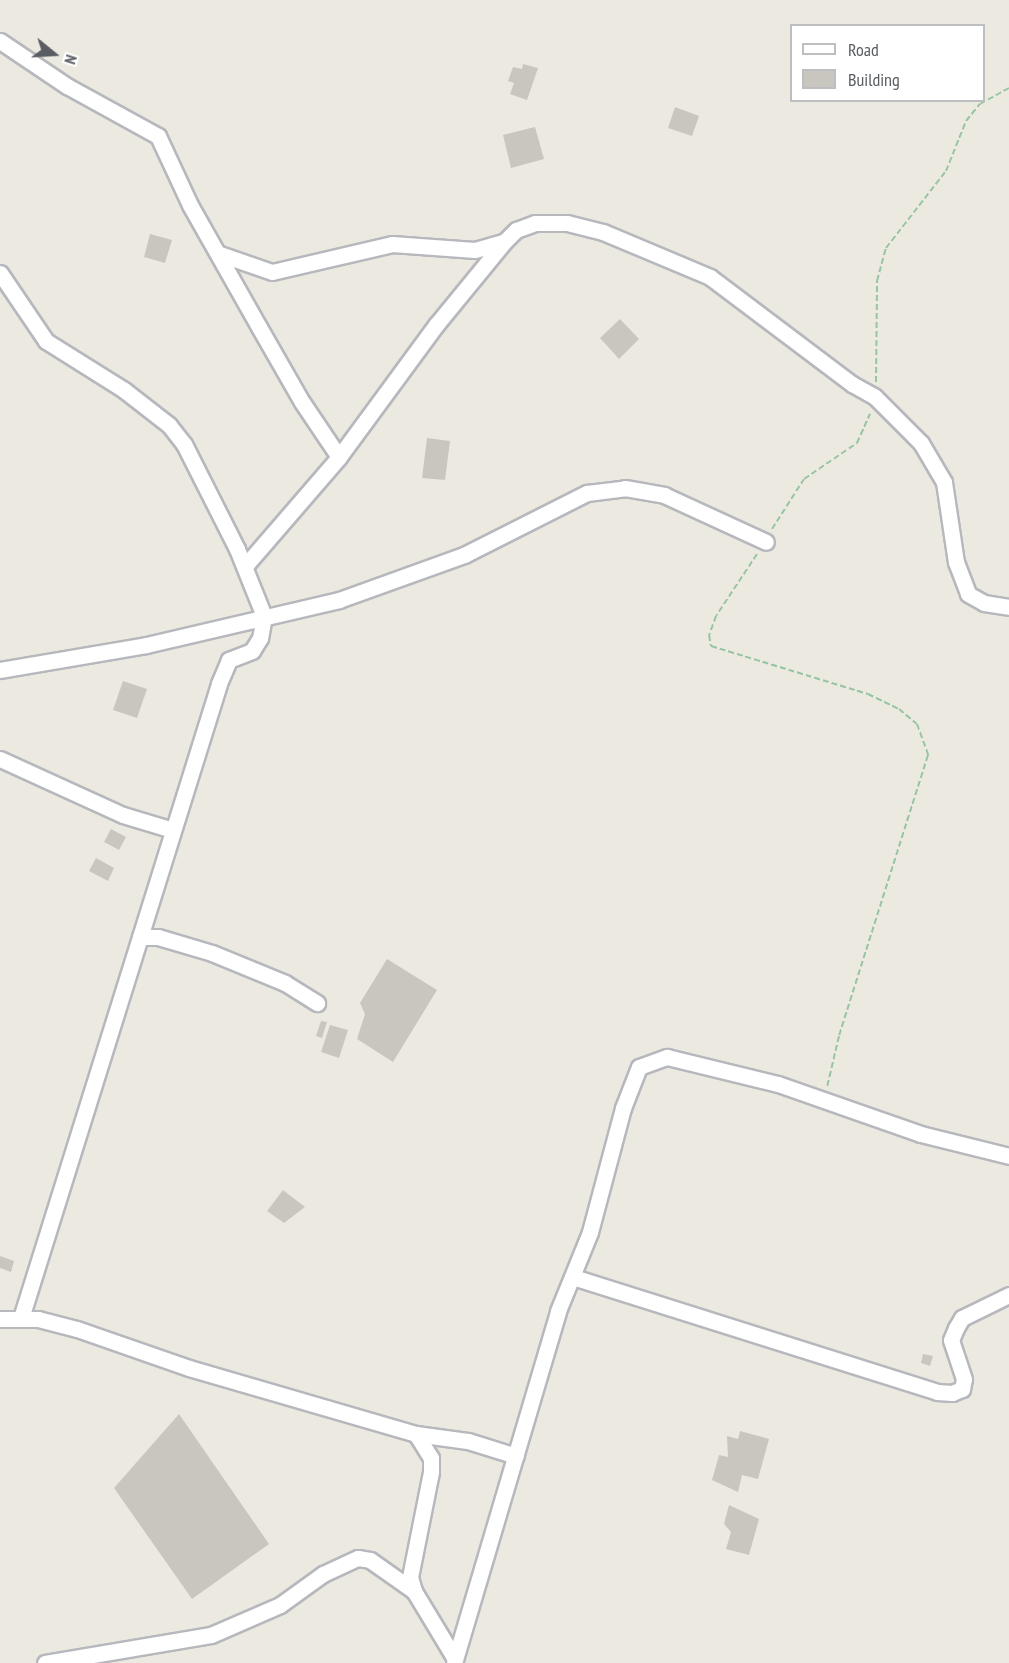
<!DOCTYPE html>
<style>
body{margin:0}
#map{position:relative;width:1009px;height:1663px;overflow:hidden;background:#eceae0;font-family:"PT Sans Narrow",sans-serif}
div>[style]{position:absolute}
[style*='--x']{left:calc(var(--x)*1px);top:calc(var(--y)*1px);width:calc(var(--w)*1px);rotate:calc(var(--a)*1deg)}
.building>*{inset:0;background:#c8c6bf}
.path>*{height:2px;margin-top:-1px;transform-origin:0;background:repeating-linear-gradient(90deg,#96c4a5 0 6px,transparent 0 9px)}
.roads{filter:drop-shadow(2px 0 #b6b8bd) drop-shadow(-2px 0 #b6b8bd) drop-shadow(0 2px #b6b8bd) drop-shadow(0 -2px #b6b8bd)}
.minor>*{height:15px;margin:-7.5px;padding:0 7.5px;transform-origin:7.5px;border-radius:7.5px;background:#fff}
span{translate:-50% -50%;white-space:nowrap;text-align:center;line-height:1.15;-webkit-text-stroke:5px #fff;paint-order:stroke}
.legend{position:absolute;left:790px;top:24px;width:195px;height:78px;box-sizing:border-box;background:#fff;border:2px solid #bdbec0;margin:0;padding:8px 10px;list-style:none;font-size:18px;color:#595c61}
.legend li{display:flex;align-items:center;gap:12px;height:30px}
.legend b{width:30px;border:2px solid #bdbec0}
.north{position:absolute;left:24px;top:24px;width:60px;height:60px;-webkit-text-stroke:4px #fff;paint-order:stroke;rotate:108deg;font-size:16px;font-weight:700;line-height:24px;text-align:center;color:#595c61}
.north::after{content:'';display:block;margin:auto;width:21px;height:27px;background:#595c61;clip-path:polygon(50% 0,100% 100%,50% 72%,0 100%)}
</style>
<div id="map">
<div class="building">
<i style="clip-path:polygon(523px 64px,538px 68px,527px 100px,510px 94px,514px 83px,508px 81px,513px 67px,522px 69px)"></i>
<i style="clip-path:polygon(675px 107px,699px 116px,692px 136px,668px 128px)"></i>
<i style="clip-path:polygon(535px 127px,544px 159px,511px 168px,503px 135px)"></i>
<i style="clip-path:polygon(150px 234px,172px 240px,165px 263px,144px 257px)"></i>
<i style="clip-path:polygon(620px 319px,639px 339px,619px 359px,600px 338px)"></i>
<i style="clip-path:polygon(427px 438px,450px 441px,445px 480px,422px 478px)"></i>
<i style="clip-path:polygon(123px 681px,147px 689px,137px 718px,113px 710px)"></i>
<i style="clip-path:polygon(111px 829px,126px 837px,119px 850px,104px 842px)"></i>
<i style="clip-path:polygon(96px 858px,114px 868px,108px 881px,89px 871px)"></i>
<i style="clip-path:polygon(387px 959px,437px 990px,393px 1062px,357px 1039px,365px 1014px,360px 1003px)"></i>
<i style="clip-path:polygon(321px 1021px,327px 1022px,322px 1038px,316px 1036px)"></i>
<i style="clip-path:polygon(330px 1025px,348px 1030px,339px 1058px,321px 1052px)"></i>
<i style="clip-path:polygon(283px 1190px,305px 1207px,284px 1223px,267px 1211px)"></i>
<i style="clip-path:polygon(0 1256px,14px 1261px,11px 1272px,0 1268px)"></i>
<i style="clip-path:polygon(923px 1354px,933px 1356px,930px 1366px,921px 1363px)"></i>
<i style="clip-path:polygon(179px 1414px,269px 1544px,192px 1599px,114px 1488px)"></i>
<i style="clip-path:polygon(740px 1431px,769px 1439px,758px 1479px,742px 1475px,738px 1492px,712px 1480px,719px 1455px,728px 1457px,727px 1436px,738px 1439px)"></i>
<i style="clip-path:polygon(729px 1505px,759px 1519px,749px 1555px,726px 1549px,731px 1532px,724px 1524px)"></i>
</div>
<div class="path">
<i style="--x:876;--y:382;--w:101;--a:-89.4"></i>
<i style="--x:877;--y:281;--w:34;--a:-75"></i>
<i style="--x:886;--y:248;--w:98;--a:-52.1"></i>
<i style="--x:946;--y:171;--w:54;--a:-68.2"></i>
<i style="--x:966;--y:121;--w:22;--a:-51"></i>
<i style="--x:980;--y:104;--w:33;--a:-29"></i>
<i style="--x:772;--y:529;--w:59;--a:-57.4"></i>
<i style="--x:804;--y:479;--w:64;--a:-34.2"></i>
<i style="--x:857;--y:443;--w:32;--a:-66"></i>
<i style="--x:757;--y:554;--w:74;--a:123.5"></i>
<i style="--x:716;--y:616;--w:20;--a:110"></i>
<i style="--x:709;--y:635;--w:11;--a:80"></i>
<i style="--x:711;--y:646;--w:164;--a:17"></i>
<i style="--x:868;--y:694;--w:34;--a:26"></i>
<i style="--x:899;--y:709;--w:23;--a:40"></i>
<i style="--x:917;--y:724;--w:33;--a:70"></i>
<i style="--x:928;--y:755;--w:295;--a:107.6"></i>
<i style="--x:839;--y:1036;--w:52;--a:103.2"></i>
</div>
<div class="roads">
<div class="minor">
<i style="--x:0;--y:41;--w:81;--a:33.9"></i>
<i style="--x:67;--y:86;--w:104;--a:28.8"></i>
<i style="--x:158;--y:136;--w:76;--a:65.1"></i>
<i style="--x:190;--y:205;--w:140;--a:60.5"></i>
<i style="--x:259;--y:327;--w:86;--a:60.2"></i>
<i style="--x:302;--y:402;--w:66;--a:56.1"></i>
<i style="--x:220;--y:254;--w:55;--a:19.1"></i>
<i style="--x:272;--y:272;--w:123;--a:-13.1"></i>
<i style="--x:392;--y:244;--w:83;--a:4.1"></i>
<i style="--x:475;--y:250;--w:29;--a:-16"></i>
<i style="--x:0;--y:273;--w:82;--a:55.9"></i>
<i style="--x:46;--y:341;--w:92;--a:32.1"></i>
<i style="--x:124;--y:390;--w:57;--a:37.9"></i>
<i style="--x:169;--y:425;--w:24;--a:52"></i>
<i style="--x:184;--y:444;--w:118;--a:63.2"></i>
<i style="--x:237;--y:549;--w:72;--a:68.1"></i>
<i style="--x:264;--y:616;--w:22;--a:100"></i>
<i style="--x:260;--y:638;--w:15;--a:122"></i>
<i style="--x:252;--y:651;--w:25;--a:159"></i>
<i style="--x:229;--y:660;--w:26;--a:113"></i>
<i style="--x:219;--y:684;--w:664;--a:107.34"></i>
<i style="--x:245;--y:566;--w:144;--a:-49.2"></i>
<i style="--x:339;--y:457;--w:164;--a:-53.7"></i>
<i style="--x:436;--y:325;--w:107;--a:-50.7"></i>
<i style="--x:504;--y:242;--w:17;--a:-45"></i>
<i style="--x:516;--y:230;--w:20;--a:-20"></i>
<i style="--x:535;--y:223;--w:32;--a:0"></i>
<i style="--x:567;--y:223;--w:37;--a:14"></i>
<i style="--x:603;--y:232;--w:116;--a:22.8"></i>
<i style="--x:710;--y:277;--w:178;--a:37"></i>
<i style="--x:852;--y:384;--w:26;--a:29"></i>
<i style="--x:875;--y:397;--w:65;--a:45"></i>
<i style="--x:921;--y:443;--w:45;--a:59.5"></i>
<i style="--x:944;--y:482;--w:81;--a:81.5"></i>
<i style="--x:956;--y:562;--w:34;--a:69"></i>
<i style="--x:968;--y:594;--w:18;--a:29"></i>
<i style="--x:984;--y:603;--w:25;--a:9"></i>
<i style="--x:0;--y:670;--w:148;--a:-9.7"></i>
<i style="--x:146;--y:645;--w:198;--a:-13.1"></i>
<i style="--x:339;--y:600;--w:133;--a:-19.8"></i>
<i style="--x:464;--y:555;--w:138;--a:-26.8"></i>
<i style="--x:587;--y:493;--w:38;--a:-7"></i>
<i style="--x:625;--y:488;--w:40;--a:10"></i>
<i style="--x:664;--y:495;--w:112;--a:24.7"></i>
<i style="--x:0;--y:759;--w:135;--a:24.5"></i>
<i style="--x:123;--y:815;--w:52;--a:16.7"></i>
<i style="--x:140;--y:937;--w:18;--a:0"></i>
<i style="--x:158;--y:937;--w:56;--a:16.5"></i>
<i style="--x:212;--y:953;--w:79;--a:22.3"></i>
<i style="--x:285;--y:983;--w:38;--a:32"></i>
<i style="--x:573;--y:1277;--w:382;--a:17.5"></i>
<i style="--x:937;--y:1392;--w:15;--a:4"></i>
<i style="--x:952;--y:1393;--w:11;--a:-22"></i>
<i style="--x:962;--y:1389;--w:10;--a:-79"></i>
<i style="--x:964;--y:1379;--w:41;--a:-108.4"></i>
<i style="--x:951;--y:1340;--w:13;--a:-67"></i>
<i style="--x:956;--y:1328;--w:12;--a:-59"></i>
<i style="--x:962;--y:1318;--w:52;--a:-26.1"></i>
<i style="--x:0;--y:1319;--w:38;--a:0"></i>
<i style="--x:38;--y:1319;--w:40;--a:14.4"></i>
<i style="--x:77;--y:1329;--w:119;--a:19.2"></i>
<i style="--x:189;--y:1368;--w:236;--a:16.2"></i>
<i style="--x:416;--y:1434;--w:52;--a:7.7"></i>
<i style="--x:468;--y:1441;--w:50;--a:17.4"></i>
<i style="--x:416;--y:1434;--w:28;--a:58"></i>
<i style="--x:431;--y:1458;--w:14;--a:90"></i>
<i style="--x:431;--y:1472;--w:107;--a:101.3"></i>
<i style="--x:410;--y:1577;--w:15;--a:74"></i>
<i style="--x:414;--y:1591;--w:79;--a:58.9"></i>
<i style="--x:45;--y:1663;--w:168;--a:-9.6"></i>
<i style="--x:211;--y:1635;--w:75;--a:-23.5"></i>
<i style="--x:280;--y:1605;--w:53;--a:-35.8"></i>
<i style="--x:323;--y:1574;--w:38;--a:-25"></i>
<i style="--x:358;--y:1558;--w:12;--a:9"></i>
<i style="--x:370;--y:1560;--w:54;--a:35.2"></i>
<i style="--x:454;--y:1663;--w:367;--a:-73.5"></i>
<i style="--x:558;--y:1311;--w:85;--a:-67.9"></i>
<i style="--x:590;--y:1232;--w:128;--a:-75.1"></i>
<i style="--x:623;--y:1108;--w:44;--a:-68.7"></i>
<i style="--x:639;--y:1067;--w:30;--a:-20"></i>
<i style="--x:667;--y:1057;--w:114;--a:13.7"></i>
<i style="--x:778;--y:1084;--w:151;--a:19.3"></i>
<i style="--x:921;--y:1134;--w:91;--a:14"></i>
</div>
</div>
<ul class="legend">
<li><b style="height:8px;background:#fff"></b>Road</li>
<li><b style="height:16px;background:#c8c6bf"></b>Building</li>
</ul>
<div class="north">N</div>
</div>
